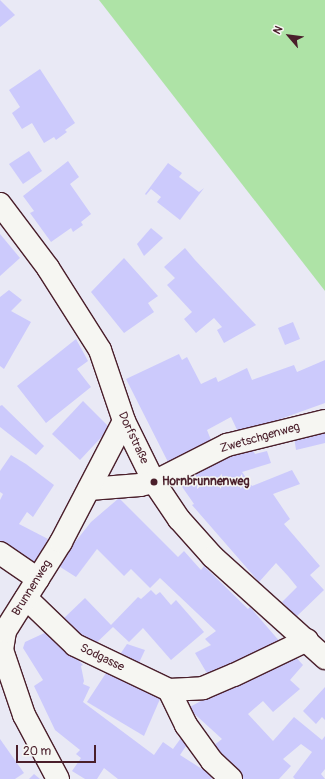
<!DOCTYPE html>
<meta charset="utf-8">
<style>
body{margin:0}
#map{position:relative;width:325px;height:779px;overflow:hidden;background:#e9e9f5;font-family:Pangolin,sans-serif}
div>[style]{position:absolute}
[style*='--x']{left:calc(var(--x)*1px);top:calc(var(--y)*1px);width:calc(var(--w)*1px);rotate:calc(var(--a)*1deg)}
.green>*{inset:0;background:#aee3a6}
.building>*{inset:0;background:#cccafc}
.roads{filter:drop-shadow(1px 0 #4a1f2b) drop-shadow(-1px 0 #4a1f2b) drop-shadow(0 1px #4a1f2b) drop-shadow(0 -1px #4a1f2b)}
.minor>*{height:22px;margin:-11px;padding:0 11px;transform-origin:11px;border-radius:11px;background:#f6f6f2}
.dots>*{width:11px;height:11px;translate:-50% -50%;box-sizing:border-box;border:2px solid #f6f6f2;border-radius:50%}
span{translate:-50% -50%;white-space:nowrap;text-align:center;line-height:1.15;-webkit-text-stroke:3px #f6f6f2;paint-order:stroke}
.street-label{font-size:12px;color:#4a1f2b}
.poi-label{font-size:12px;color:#4a1f2b;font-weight:700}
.left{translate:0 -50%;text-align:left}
.north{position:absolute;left:269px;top:16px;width:40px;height:40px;-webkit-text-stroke:3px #f6f6f2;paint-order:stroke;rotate:298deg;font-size:11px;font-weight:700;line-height:16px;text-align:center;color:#4a1f2b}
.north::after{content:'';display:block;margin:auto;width:14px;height:18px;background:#4a1f2b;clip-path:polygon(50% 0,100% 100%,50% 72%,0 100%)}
.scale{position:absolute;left:16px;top:745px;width:80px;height:18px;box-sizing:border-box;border:2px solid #4a1f2b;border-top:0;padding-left:5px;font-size:12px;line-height:14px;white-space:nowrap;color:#4a1f2b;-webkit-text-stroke:3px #f6f6f2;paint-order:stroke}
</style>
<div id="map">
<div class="green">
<i style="clip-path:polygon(99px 0,325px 0,325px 291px)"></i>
</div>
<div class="building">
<i style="clip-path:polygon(0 0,15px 15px,0 27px)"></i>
<i style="clip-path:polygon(40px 69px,75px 123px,65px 130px,67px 132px,56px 140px,54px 137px,44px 143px,32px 123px,22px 129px,12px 113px,20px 107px,9px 90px)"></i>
<i style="clip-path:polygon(29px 151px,42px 171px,23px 184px,9px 164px)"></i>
<i style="clip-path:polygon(68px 161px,79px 177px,70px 184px,91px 214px,81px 222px,83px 225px,73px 232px,71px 228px,51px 242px,30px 213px,34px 211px,23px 196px)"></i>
<i style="clip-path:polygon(168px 163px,182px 173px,179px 177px,199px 192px,204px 188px,180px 220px,157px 202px,161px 197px,151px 189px,146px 195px,145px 194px)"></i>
<i style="clip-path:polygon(151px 228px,163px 238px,144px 256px,137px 244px)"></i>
<i style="clip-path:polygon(0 234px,20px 258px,0 276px)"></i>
<i style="clip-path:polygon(185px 248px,195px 260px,256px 325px,224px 343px,217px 330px,222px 327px,214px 318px,196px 333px,184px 319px,192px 312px,167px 285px,175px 278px,164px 267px)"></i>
<i style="clip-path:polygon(124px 258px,158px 296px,148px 303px,154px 312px,124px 333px,91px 292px)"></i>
<i style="clip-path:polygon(9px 290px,22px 300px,11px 311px,31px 322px,4px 369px,0 366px,0 297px)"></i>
<i style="clip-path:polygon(293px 322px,300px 339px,285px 345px,278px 328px)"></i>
<i style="clip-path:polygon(76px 339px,88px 361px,77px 369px,91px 387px,46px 423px,17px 386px)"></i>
<i style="clip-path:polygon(179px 354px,182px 360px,187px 357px,201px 384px,216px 377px,218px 382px,247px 368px,252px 380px,294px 365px,297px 372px,325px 360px,325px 403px,239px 434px,231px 417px,207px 430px,211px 440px,168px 462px,126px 379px)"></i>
<i style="clip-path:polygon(83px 401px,110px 428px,80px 460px,52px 434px)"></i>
<i style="clip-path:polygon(2px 405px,44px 446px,36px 455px,0 427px,0 406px)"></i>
<i style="clip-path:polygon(325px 429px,325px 443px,296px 450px,294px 437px)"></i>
<i style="clip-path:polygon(250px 444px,255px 454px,267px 451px,271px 463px,242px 472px,252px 486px,292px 470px,300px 484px,273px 494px,290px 519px,284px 524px,320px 566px,310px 575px,324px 590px,296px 617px,282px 602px,297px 587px,288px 576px,276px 563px,259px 582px,192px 505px,194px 504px,176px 478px)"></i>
<i style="clip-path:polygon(11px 455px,26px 464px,54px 485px,33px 517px,27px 512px,19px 524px,48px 539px,35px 563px,0 542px,0 500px,3px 494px,0 492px,0 471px)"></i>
<i style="clip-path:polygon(119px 498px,178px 557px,184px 551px,201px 570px,204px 566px,248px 609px,250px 607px,281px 643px,208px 675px,195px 653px,211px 645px,205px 639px,216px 631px,160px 578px,150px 588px,131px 569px,124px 576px,97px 549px,76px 577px,57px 565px,91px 522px)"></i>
<i style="clip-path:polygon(151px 590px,156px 595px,160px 592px,171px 605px,176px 600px,204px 632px,171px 660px,143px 628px,129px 642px,113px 627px,91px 648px,63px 619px,85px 598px,111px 625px,138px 597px,141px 599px)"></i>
<i style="clip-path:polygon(51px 630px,83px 665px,81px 666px,84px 681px,83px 684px,90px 687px,83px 702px,154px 755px,163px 742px,173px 749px,181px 738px,188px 743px,180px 755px,213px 776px,211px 779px,118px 779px,104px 768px,97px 779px,85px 779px,72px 771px,81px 758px,76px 754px,80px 750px,55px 730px,34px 686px,43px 680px,23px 648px,25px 642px)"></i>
<i style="clip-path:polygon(127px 644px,145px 650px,137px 667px,117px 659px)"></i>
<i style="clip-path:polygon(293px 654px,303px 665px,290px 680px,300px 689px,273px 712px,263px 701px,248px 714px,273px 741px,294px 717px,322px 740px,325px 736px,325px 769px,321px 774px,325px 779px,295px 779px,293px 777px,312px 752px,301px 744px,283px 759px,291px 766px,279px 779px,242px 779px,213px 746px,222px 739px,188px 708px,225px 688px,246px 683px,273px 661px)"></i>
<i style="clip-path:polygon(106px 673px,160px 699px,144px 736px,87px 702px)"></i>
<i style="clip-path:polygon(325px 687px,325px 720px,322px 717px,316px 724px,303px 711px)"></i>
<i style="clip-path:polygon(0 739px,24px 773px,15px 779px,0 779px)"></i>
<i style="clip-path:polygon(34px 774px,40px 779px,29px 779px)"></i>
</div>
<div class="roads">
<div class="minor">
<i style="--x:0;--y:204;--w:80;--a:53.1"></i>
<i style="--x:48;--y:268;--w:97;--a:57.6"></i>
<i style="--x:100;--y:350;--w:75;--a:71.3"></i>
<i style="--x:124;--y:421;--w:68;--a:63.8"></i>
<i style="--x:154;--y:482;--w:45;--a:56"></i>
<i style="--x:179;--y:519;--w:51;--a:48.2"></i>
<i style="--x:213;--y:557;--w:151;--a:42"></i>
<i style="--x:89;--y:489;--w:51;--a:-4.5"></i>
<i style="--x:140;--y:485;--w:14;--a:-12"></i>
<i style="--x:154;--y:482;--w:82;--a:-26.9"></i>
<i style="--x:227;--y:445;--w:101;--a:-13.8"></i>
<i style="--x:0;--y:553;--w:46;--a:34.4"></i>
<i style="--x:26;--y:598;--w:68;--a:43.8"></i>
<i style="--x:75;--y:645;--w:104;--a:25.6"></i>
<i style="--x:169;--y:690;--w:39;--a:64"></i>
<i style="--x:186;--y:725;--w:44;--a:54.2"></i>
<i style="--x:212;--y:761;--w:26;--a:43"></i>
<i style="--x:169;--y:690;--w:34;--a:-3"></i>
<i style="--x:203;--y:688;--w:34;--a:-23"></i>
<i style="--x:234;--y:675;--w:81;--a:-25.6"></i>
<i style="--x:58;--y:779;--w:72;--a:-118"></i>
<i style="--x:24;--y:715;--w:69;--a:-108.7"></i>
<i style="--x:2;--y:650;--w:19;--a:-81"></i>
<i style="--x:5;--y:631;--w:105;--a:-57.8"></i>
<i style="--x:61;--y:542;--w:136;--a:-62.5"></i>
</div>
</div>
<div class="dots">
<i style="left:154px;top:482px;background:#4a1f2b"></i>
</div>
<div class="street-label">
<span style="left:133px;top:438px;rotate:65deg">Dorfstraße</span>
<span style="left:260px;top:438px;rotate:-16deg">Zwetschgenweg</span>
<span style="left:32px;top:588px;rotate:-58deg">Brunnenweg</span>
<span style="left:102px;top:658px;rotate:26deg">Sodgasse</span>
</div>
<div class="poi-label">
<span class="left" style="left:162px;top:482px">Hornbrunnenweg</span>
</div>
<div class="north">N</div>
<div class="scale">20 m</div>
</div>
